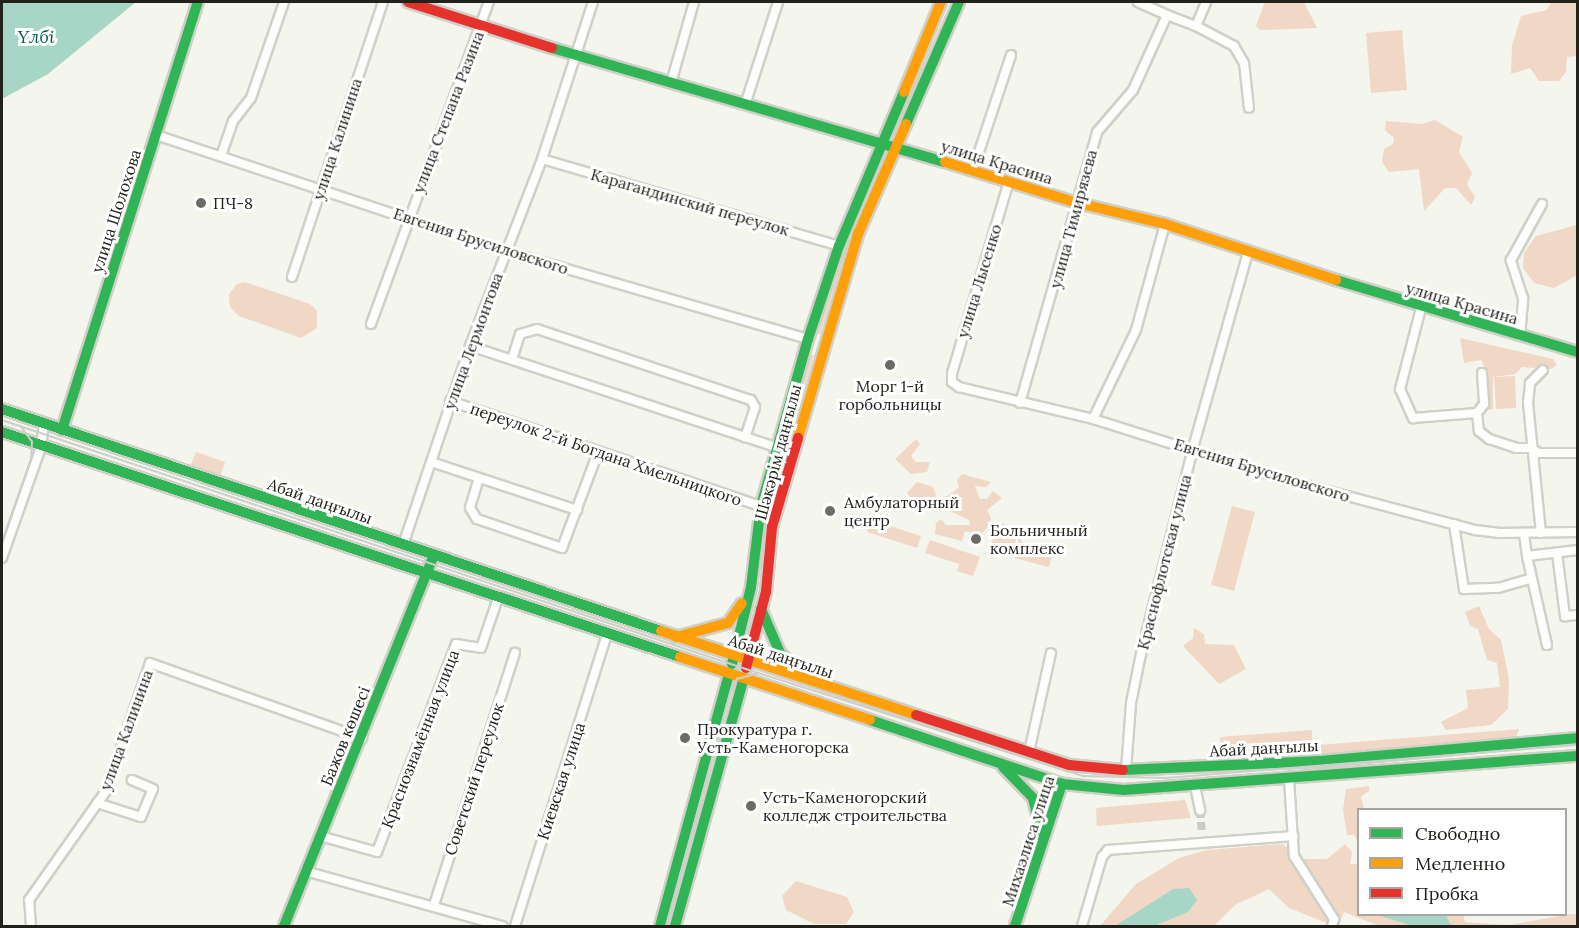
<!DOCTYPE html>
<meta charset="utf-8">
<style>
body{margin:0}
#map{position:relative;width:1579px;height:928px;overflow:hidden;background:#f4f5ec;font-family:Lora,serif}
div>[style]{position:absolute}
[style*='--x']{left:calc(var(--x)*1px);top:calc(var(--y)*1px);width:calc(var(--w)*1px);rotate:calc(var(--a)*1deg)}
.green>*{inset:0;background:#f1d7c6}
.water>*{inset:0;background:#a8d6c6}
.street-tunnel>*{height:8px;margin-top:-4px;transform-origin:0;background:repeating-linear-gradient(90deg,#cacbc2 0 8px,transparent 0 12px)}
.roads{filter:drop-shadow(2px 0 #cfd0c8) drop-shadow(-2px 0 #cfd0c8) drop-shadow(0 2px #cfd0c8) drop-shadow(0 -2px #cfd0c8)}
.street>*{height:8px;margin:-4px;padding:0 4px;transform-origin:4px;border-radius:4px;background:#fdfefc}
.fast>*{height:10px;margin:-5px;padding:0 5px;transform-origin:5px;border-radius:5px;background:#30b455}
.slow>*{height:10px;margin:-5px;padding:0 5px;transform-origin:5px;border-radius:5px;background:#ff9f0a}
.jam>*{height:10px;margin:-5px;padding:0 5px;transform-origin:5px;border-radius:5px;background:#e5322d}
.tram>*{height:1.5px;margin:-0.75px;padding:0 0.75px;transform-origin:0.75px;border-radius:0.75px;background:#cecfcc}
.dots>*{width:16px;height:16px;translate:-50% -50%;box-sizing:border-box;border:3px solid #fff;border-radius:50%}
span{translate:-50% -50%;white-space:nowrap;text-align:center;line-height:1.15;-webkit-text-stroke:6px #fff;paint-order:stroke}
.street-label{font-size:16px;color:#21221c}
.poi-label{font-size:16px;color:#21221c}
.left{translate:0 -50%;text-align:left}
.water-label{font-size:18px;color:#055f4e;font-style:italic}
.frame{position:absolute;inset:0;border:3px solid #21221c;pointer-events:none}
.legend{position:absolute;left:1357px;top:808px;width:210px;height:108px;box-sizing:border-box;background:#fff;border:2px solid #a6a7a4;margin:0;padding:8px 10px;list-style:none;font-size:18px;color:#21221c}
.legend li{display:flex;align-items:center;gap:12px;height:30px}
.legend b{width:30px;border:2px solid #a6a7a4}
</style>
<div id="map">
<div class="green">
<i style="clip-path:polygon(1265px 2px,1304px 2px,1317px 28px,1260px 30px,1256px 26px)"></i>
<i style="clip-path:polygon(1551px 2px,1577px 2px,1577px 56px,1567px 57px,1566px 72px,1559px 81px,1539px 81px,1530px 68px,1511px 74px,1512px 46px,1521px 16px,1547px 10px)"></i>
<i style="clip-path:polygon(1402px 30px,1407px 90px,1371px 93px,1366px 33px)"></i>
<i style="clip-path:polygon(1435px 120px,1463px 137px,1459px 152px,1472px 173px,1467px 184px,1475px 197px,1471px 205px,1456px 188px,1445px 188px,1424px 211px,1419px 169px,1389px 172px,1382px 162px,1384px 149px,1393px 144px,1394px 138px,1385px 130px,1386px 121px,1423px 124px)"></i>
<i style="clip-path:polygon(879px 162px,883px 163px,843px 260px,820px 335px,817px 333px,840px 259px)"></i>
<i style="clip-path:polygon(1577px 225px,1577px 275px,1554px 288px,1534px 283px,1523px 268px,1524px 253px,1536px 236px)"></i>
<i style="clip-path:polygon(245px 282px,310px 304px,317px 311px,317px 328px,301px 338px,239px 316px,230px 307px,229px 294px,237px 284px)"></i>
<i style="clip-path:polygon(1460px 338px,1553px 359px,1557px 365px,1551px 369px,1522px 367px,1515px 374px,1493px 377px,1493px 409px,1487px 410px,1485px 368px,1481px 360px,1464px 363px)"></i>
<i style="clip-path:polygon(811px 355px,814px 355px,768px 519px,764px 518px)"></i>
<i style="clip-path:polygon(1515px 376px,1516px 408px,1496px 409px,1494px 377px)"></i>
<i style="clip-path:polygon(916px 439px,920px 444px,911px 456px,916px 462px,930px 462px,927px 472px,911px 474px,895px 459px)"></i>
<i style="clip-path:polygon(196px 452px,225px 462px,219px 480px,189px 469px)"></i>
<i style="clip-path:polygon(962px 474px,991px 482px,986px 487px,975px 486px,980px 499px,987px 499px,993px 491px,1002px 498px,987px 510px,991px 518px,989px 526px,980px 535px,965px 531px,962px 541px,935px 534px,936px 523px,941px 519px,946px 525px,970px 525px,969px 520px,939px 506px,939px 501px,923px 498px,912px 501px,907px 493px,917px 482px,933px 487px,937px 498px,947px 496px,959px 488px,957px 480px)"></i>
<i style="clip-path:polygon(1232px 506px,1255px 512px,1234px 591px,1211px 585px)"></i>
<i style="clip-path:polygon(871px 520px,921px 536px,917px 548px,867px 532px)"></i>
<i style="clip-path:polygon(1002px 523px,1016px 530px,1027px 551px,1053px 552px,1049px 567px,1002px 555px,989px 547px)"></i>
<i style="clip-path:polygon(930px 540px,980px 557px,973px 576px,957px 571px,959px 564px,925px 553px)"></i>
<i style="clip-path:polygon(1479px 606px,1489px 629px,1501px 640px,1509px 679px,1508px 709px,1491px 725px,1446px 730px,1441px 722px,1468px 708px,1466px 690px,1500px 687px,1497px 663px,1487px 660px,1478px 629px,1470px 626px,1465px 612px)"></i>
<i style="clip-path:polygon(1194px 628px,1204px 634px,1205px 644px,1234px 645px,1246px 669px,1219px 684px,1183px 646px,1193px 638px)"></i>
<i style="clip-path:polygon(1519px 729px,1516px 738px,1319px 754px,1318px 745px)"></i>
<i style="clip-path:polygon(1312px 730px,1313px 752px,1248px 759px,1247px 754px,1223px 756px,1221px 753px,1220px 737px)"></i>
<i style="clip-path:polygon(1369px 786px,1369px 791px,1361px 797px,1364px 809px,1358px 810px,1358px 842px,1354px 835px,1347px 835px,1343px 810px,1346px 789px)"></i>
<i style="clip-path:polygon(1185px 800px,1191px 818px,1097px 826px,1096px 808px)"></i>
<i style="clip-path:polygon(1283px 844px,1299px 859px,1327px 859px,1345px 844px,1352px 852px,1350px 864px,1358px 864px,1358px 914px,1463px 915px,1465px 922px,1509px 925px,1571px 914px,1578px 914px,1577px 926px,1379px 926px,1344px 912px,1339px 923px,1324px 922px,1289px 908px,1269px 889px,1235px 905px,1214px 926px,1100px 926px,1136px 884px,1179px 858px,1207px 850px)"></i>
<i style="clip-path:polygon(796px 881px,847px 897px,854px 912px,846px 924px,814px 924px,786px 910px,782px 896px)"></i>
</div>
<div class="water">
<i style="clip-path:polygon(2px 2px,136px 2px,48px 74px,2px 99px)"></i>
<i style="clip-path:polygon(1189px 888px,1197px 900px,1188px 912px,1154px 926px,1115px 926px,1173px 889px)"></i>
<i style="clip-path:polygon(1377px 915px,1446px 915px,1450px 924px,1458px 926px,1413px 926px)"></i>
</div>
<div class="street-tunnel">
<i style="--x:1200;--y:810;--w:24;--a:85"></i>
</div>
<div class="roads">
<div class="street">
<i style="--x:1167;--y:15;--w:31;--a:21"></i>
<i style="--x:1196;--y:26;--w:26;--a:-67"></i>
<i style="--x:1196;--y:26;--w:43;--a:27.8"></i>
<i style="--x:1234;--y:46;--w:20;--a:60"></i>
<i style="--x:1244;--y:63;--w:45;--a:83.7"></i>
<i style="--x:671;--y:83;--w:84;--a:-74.1"></i>
<i style="--x:745;--y:105;--w:108;--a:-72.2"></i>
<i style="--x:156;--y:135;--w:368;--a:18.4"></i>
<i style="--x:505;--y:251;--w:316;--a:16.2"></i>
<i style="--x:221;--y:156;--w:37;--a:-71"></i>
<i style="--x:233;--y:121;--w:29;--a:-52"></i>
<i style="--x:251;--y:98;--w:102;--a:-71"></i>
<i style="--x:542;--y:159;--w:309;--a:16.3"></i>
<i style="--x:973;--y:170;--w:121;--a:-71.7"></i>
<i style="--x:1009;--y:181;--w:200;--a:106.5"></i>
<i style="--x:952;--y:373;--w:9;--a:90"></i>
<i style="--x:952;--y:382;--w:9;--a:36"></i>
<i style="--x:959;--y:387;--w:138;--a:13.4"></i>
<i style="--x:1093;--y:419;--w:203;--a:17.5"></i>
<i style="--x:1287;--y:480;--w:195;--a:14.9"></i>
<i style="--x:1475;--y:530;--w:23;--a:7"></i>
<i style="--x:1498;--y:533;--w:80;--a:-0.7"></i>
<i style="--x:292;--y:277;--w:290;--a:-71.7"></i>
<i style="--x:1421;--y:308;--w:84;--a:104.5"></i>
<i style="--x:1400;--y:389;--w:32;--a:66"></i>
<i style="--x:1413;--y:418;--w:64;--a:-4.5"></i>
<i style="--x:371;--y:324;--w:343;--a:-69.9"></i>
<i style="--x:1520;--y:336;--w:38;--a:-85"></i>
<i style="--x:1523;--y:298;--w:40;--a:-108"></i>
<i style="--x:1511;--y:260;--w:64;--a:-61"></i>
<i style="--x:470;--y:346;--w:325;--a:18.3"></i>
<i style="--x:512;--y:359;--w:26;--a:-72"></i>
<i style="--x:520;--y:334;--w:18;--a:-16"></i>
<i style="--x:537;--y:329;--w:225;--a:18.4"></i>
<i style="--x:751;--y:400;--w:8;--a:60"></i>
<i style="--x:755;--y:407;--w:32;--a:108"></i>
<i style="--x:1482;--y:373;--w:31;--a:86"></i>
<i style="--x:1484;--y:404;--w:11;--a:128"></i>
<i style="--x:1477;--y:413;--w:18;--a:84"></i>
<i style="--x:1479;--y:431;--w:13;--a:39"></i>
<i style="--x:1489;--y:439;--w:28;--a:18"></i>
<i style="--x:1516;--y:448;--w:15;--a:0"></i>
<i style="--x:1531;--y:448;--w:9;--a:32"></i>
<i style="--x:1539;--y:453;--w:39;--a:0"></i>
<i style="--x:450;--y:401;--w:328;--a:18.7"></i>
<i style="--x:1020;--y:403;--w:282;--a:-74.1"></i>
<i style="--x:1097;--y:132;--w:55;--a:-49.4"></i>
<i style="--x:1133;--y:90;--w:82;--a:-65.6"></i>
<i style="--x:1167;--y:15;--w:32;--a:-156"></i>
<i style="--x:1093;--y:419;--w:99;--a:-64.2"></i>
<i style="--x:1136;--y:330;--w:110;--a:-74.7"></i>
<i style="--x:431;--y:462;--w:154;--a:18.2"></i>
<i style="--x:479;--y:478;--w:31;--a:107"></i>
<i style="--x:470;--y:508;--w:13;--a:58"></i>
<i style="--x:477;--y:519;--w:90;--a:18.8"></i>
<i style="--x:562;--y:548;--w:103;--a:-69.4"></i>
<i style="--x:1454;--y:524;--w:66;--a:81.3"></i>
<i style="--x:1464;--y:589;--w:34;--a:-2"></i>
<i style="--x:1498;--y:588;--w:35;--a:-16"></i>
<i style="--x:1541;--y:533;--w:131;--a:-95.7"></i>
<i style="--x:1528;--y:403;--w:20;--a:-84"></i>
<i style="--x:1530;--y:383;--w:18;--a:-45"></i>
<i style="--x:1524;--y:534;--w:22;--a:82"></i>
<i style="--x:403;--y:545;--w:210;--a:-71.4"></i>
<i style="--x:470;--y:346;--w:200;--a:-68.9"></i>
<i style="--x:542;--y:159;--w:165;--a:-72"></i>
<i style="--x:1557;--y:553;--w:64;--a:82.8"></i>
<i style="--x:1565;--y:616;--w:13;--a:-4"></i>
<i style="--x:2;--y:558;--w:118;--a:-70.6"></i>
<i style="--x:41;--y:447;--w:23;--a:-83"></i>
<i style="--x:1547;--y:645;--w:91;--a:-102.7"></i>
<i style="--x:1527;--y:556;--w:51;--a:-6.7"></i>
<i style="--x:1029;--y:752;--w:101;--a:-77.5"></i>
<i style="--x:1126;--y:770;--w:67;--a:-85.7"></i>
<i style="--x:1131;--y:703;--w:50;--a:-78.5"></i>
<i style="--x:1141;--y:654;--w:212;--a:-75.8"></i>
<i style="--x:1193;--y:448;--w:204;--a:-74.3"></i>
<i style="--x:1289;--y:779;--w:77;--a:86.3"></i>
<i style="--x:1294;--y:856;--w:75;--a:57.6"></i>
<i style="--x:1334;--y:919;--w:7;--a:106"></i>
<i style="--x:1195;--y:786;--w:25;--a:78"></i>
<i style="--x:97;--y:803;--w:46;--a:17.7"></i>
<i style="--x:141;--y:817;--w:30;--a:-67"></i>
<i style="--x:153;--y:789;--w:23;--a:-157"></i>
<i style="--x:320;--y:836;--w:59;--a:15.7"></i>
<i style="--x:377;--y:852;--w:222;--a:-69.2"></i>
<i style="--x:456;--y:644;--w:25;--a:9"></i>
<i style="--x:481;--y:648;--w:53;--a:-71.2"></i>
<i style="--x:305;--y:871;--w:205;--a:15.6"></i>
<i style="--x:434;--y:905;--w:265;--a:-72.2"></i>
<i style="--x:31;--y:926;--w:26;--a:-94"></i>
<i style="--x:29;--y:900;--w:133;--a:-54.8"></i>
<i style="--x:106;--y:791;--w:135;--a:-71"></i>
<i style="--x:150;--y:663;--w:225;--a:19.5"></i>
<i style="--x:515;--y:926;--w:305;--a:-72.5"></i>
<i style="--x:1082;--y:926;--w:72;--a:-73.8"></i>
<i style="--x:1102;--y:857;--w:9;--a:-49"></i>
<i style="--x:1108;--y:850;--w:186;--a:-4.3"></i>
</div>
<div class="fast">
<i style="--x:552;--y:48;--w:409;--a:16.2"></i>
<i style="--x:906;--y:124;--w:133;--a:-66.5"></i>
<i style="--x:1336;--y:280;--w:252;--a:16.6"></i>
<i style="--x:2;--y:409;--w:695;--a:18.62"></i>
<i style="--x:62;--y:430;--w:449;--a:-72.4"></i>
<i style="--x:2;--y:432;--w:714;--a:18.36"></i>
<i style="--x:761;--y:609;--w:48;--a:66.6"></i>
<i style="--x:780;--y:653;--w:35;--a:45"></i>
<i style="--x:732;--y:664;--w:79;--a:-76.1"></i>
<i style="--x:751;--y:587;--w:82;--a:-83"></i>
<i style="--x:761;--y:506;--w:173;--a:-74.3"></i>
<i style="--x:808;--y:339;--w:98;--a:-71.6"></i>
<i style="--x:839;--y:246;--w:167;--a:-67.1"></i>
<i style="--x:870;--y:720;--w:202;--a:18.4"></i>
<i style="--x:1062;--y:784;--w:62;--a:5.5"></i>
<i style="--x:1124;--y:790;--w:455;--a:-4.3"></i>
<i style="--x:1003;--y:767;--w:43;--a:45.9"></i>
<i style="--x:1033;--y:798;--w:43;--a:76.6"></i>
<i style="--x:1123;--y:770;--w:197;--a:-2.6"></i>
<i style="--x:1320;--y:761;--w:259;--a:-5.1"></i>
<i style="--x:284;--y:926;--w:398;--a:-68"></i>
<i style="--x:660;--y:926;--w:262;--a:-74.7"></i>
<i style="--x:675;--y:926;--w:257;--a:-74.5"></i>
<i style="--x:1015;--y:926;--w:150;--a:-71.7"></i>
</div>
<div class="slow">
<i style="--x:904;--y:92;--w:97;--a:-67.7"></i>
<i style="--x:945;--y:162;--w:135;--a:17.2"></i>
<i style="--x:1074;--y:202;--w:94;--a:13.6"></i>
<i style="--x:1165;--y:224;--w:180;--a:18.1"></i>
<i style="--x:798;--y:438;--w:213;--a:-73.6"></i>
<i style="--x:858;--y:234;--w:120;--a:-66.4"></i>
<i style="--x:661;--y:631;--w:268;--a:18.2"></i>
<i style="--x:676;--y:637;--w:54;--a:-15.1"></i>
<i style="--x:728;--y:623;--w:24;--a:-55"></i>
<i style="--x:680;--y:657;--w:200;--a:18.3"></i>
</div>
<div class="jam">
<i style="--x:408;--y:2;--w:151;--a:17.7"></i>
<i style="--x:746;--y:668;--w:79;--a:-75.3"></i>
<i style="--x:766;--y:592;--w:65;--a:-84.7"></i>
<i style="--x:772;--y:527;--w:93;--a:-73.7"></i>
<i style="--x:916;--y:715;--w:161;--a:18.1"></i>
<i style="--x:1069;--y:765;--w:54;--a:5.3"></i>
</div>
</div>
<div class="tram">
<i style="--x:2;--y:420;--w:785;--a:18.5"></i>
<i style="--x:746;--y:669;--w:355;--a:17.6"></i>
<i style="--x:1084;--y:776;--w:82;--a:1.4"></i>
<i style="--x:1166;--y:778;--w:413;--a:-4.6"></i>
<i style="--x:2;--y:544;--w:89;--a:-71"></i>
<i style="--x:31;--y:460;--w:18;--a:-87"></i>
<i style="--x:32;--y:442;--w:19;--a:-126"></i>
<i style="--x:666;--y:926;--w:241;--a:-74.6"></i>
<i style="--x:730;--y:694;--w:17;--a:-65"></i>
<i style="--x:737;--y:679;--w:20;--a:-15"></i>
</div>
<div class="dots">
<i style="left:201px;top:203px;background:#6b6c65"></i>
<i style="left:890px;top:365px;background:#6b6c65"></i>
<i style="left:830px;top:511px;background:#6b6c65"></i>
<i style="left:976px;top:539px;background:#6b6c65"></i>
<i style="left:685px;top:738px;background:#6b6c65"></i>
<i style="left:751px;top:806px;background:#6b6c65"></i>
</div>
<div class="street-label">
<span style="left:448px;top:112px;rotate:-69deg">улица Степана Разина</span>
<span style="left:337px;top:139px;rotate:-72deg">улица Калинина</span>
<span style="left:997px;top:162px;rotate:17deg">улица Красина</span>
<span style="left:690px;top:202px;rotate:16deg">Карагандинский переулок</span>
<span style="left:116px;top:211px;rotate:-72deg">улица Шолохова</span>
<span style="left:1073px;top:219px;rotate:-75deg">улица Тимирязева</span>
<span style="left:481px;top:241px;rotate:18deg">Евгения Брусиловского</span>
<span style="left:979px;top:281px;rotate:-73deg">улица Лысенко</span>
<span style="left:1462px;top:303px;rotate:16deg">улица Красина</span>
<span style="left:473px;top:341px;rotate:-70deg">улица Лермонтова</span>
<span style="left:778px;top:452px;rotate:-75deg">Шәкәрім даңғылы</span>
<span style="left:606px;top:454px;rotate:19deg">переулок 2-й Богдана Хмельницкого</span>
<span style="left:1262px;top:470px;rotate:17deg">Евгения Брусиловского</span>
<span style="left:320px;top:501px;rotate:19deg">Абай даңғылы</span>
<span style="left:1164px;top:562px;rotate:-76deg">Краснофлотская улица</span>
<span style="left:781px;top:656px;rotate:18deg">Абай даңғылы</span>
<span style="left:126px;top:730px;rotate:-70deg">улица Калинина</span>
<span style="left:345px;top:736px;rotate:-68deg">Бажов көшесі</span>
<span style="left:420px;top:739px;rotate:-69deg">Краснознамённая улица</span>
<span style="left:1264px;top:748px;rotate:-3deg">Абай даңғылы</span>
<span style="left:474px;top:779px;rotate:-72deg">Советский переулок</span>
<span style="left:561px;top:781px;rotate:-72deg">Киевская улица</span>
<span style="left:1028px;top:841px;rotate:-72deg">Михаэлиса улица</span>
</div>
<div class="poi-label">
<span class="left" style="left:213px;top:203px">ПЧ-8</span>
<span style="left:890px;top:395px">Морг 1-й<br>горбольницы</span>
<span class="left" style="left:844px;top:511px">Амбулаторный<br>центр</span>
<span class="left" style="left:990px;top:539px">Больничный<br>комплекс</span>
<span class="left" style="left:697px;top:738px">Прокуратура г.<br>Усть-Каменогорска</span>
<span class="left" style="left:763px;top:806px">Усть-Каменогорский<br>колледж строительства</span>
</div>
<div class="water-label">
<span style="left:36px;top:37px">Үлбі</span>
</div>
<div class="frame"></div>
<ul class="legend">
<li><b style="height:8px;background:#30b455"></b>Свободно</li>
<li><b style="height:8px;background:#ff9f0a"></b>Медленно</li>
<li><b style="height:8px;background:#e5322d"></b>Пробка</li>
</ul>
</div>
